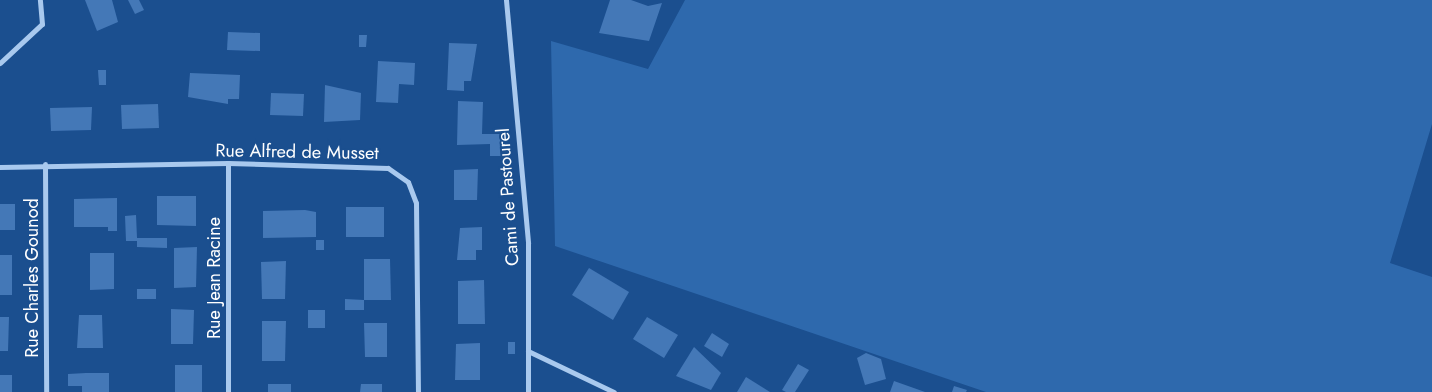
<!DOCTYPE html>
<style>
body{margin:0}
#map{position:relative;width:1432px;height:392px;overflow:hidden;background:#1b4f8f;font-family:Jost,sans-serif}
div>[style]{position:absolute}
[style*='--x']{left:calc(var(--x)*1px);top:calc(var(--y)*1px);width:calc(var(--w)*1px);rotate:calc(var(--a)*1deg)}
.green>*{inset:0;background:#2e69ad}
.building>*{inset:0;background:#4478b7}
.street>*{height:5px;margin:-2.5px;padding:0 2.5px;transform-origin:2.5px;border-radius:2.5px;background:#a9c9ee}
span{translate:-50% -50%;white-space:nowrap;text-align:center;line-height:1.15;-webkit-text-stroke:4px #1b4f8f;paint-order:stroke}
.street-label{font-size:18px;color:#fff}
</style>
<div id="map">
<div class="green">
<i style="clip-path:polygon(685px 0,1432px 0,1432px 124px,1390px 263px,1432px 277px,1432px 392px,986px 392px,555px 246px,551px 41px,648px 69px)"></i>
</div>
<div class="building">
<i style="clip-path:polygon(85px 0,112px 0,118px 22px,97px 31px)"></i>
<i style="clip-path:polygon(128px 0,139px 0,144px 10px,135px 14px)"></i>
<i style="clip-path:polygon(610px 0,631px 0,648px 6px,662px 3px,649px 41px,599px 33px)"></i>
<i style="clip-path:polygon(228px 32px,260px 33px,260px 51px,227px 50px)"></i>
<i style="clip-path:polygon(359px 35px,367px 35px,366px 47px,359px 47px)"></i>
<i style="clip-path:polygon(449px 43px,477px 44px,471px 81px,464px 81px,464px 91px,447px 90px)"></i>
<i style="clip-path:polygon(378px 61px,415px 63px,414px 85px,399px 84px,398px 103px,376px 102px)"></i>
<i style="clip-path:polygon(98px 70px,106px 70px,106px 85px,99px 85px)"></i>
<i style="clip-path:polygon(190px 73px,240px 75px,239px 99px,228px 99px,228px 104px,188px 97px)"></i>
<i style="clip-path:polygon(325px 85px,361px 93px,360px 120px,324px 122px)"></i>
<i style="clip-path:polygon(271px 93px,304px 94px,303px 116px,270px 115px)"></i>
<i style="clip-path:polygon(458px 101px,483px 102px,482px 134px,505px 134px,505px 156px,490px 156px,490px 144px,457px 145px)"></i>
<i style="clip-path:polygon(158px 104px,159px 128px,122px 129px,121px 105px)"></i>
<i style="clip-path:polygon(92px 107px,91px 130px,51px 131px,50px 108px)"></i>
<i style="clip-path:polygon(478px 169px,477px 200px,454px 200px,454px 170px)"></i>
<i style="clip-path:polygon(157px 196px,196px 196px,196px 226px,157px 225px)"></i>
<i style="clip-path:polygon(117px 198px,117px 231px,108px 231px,108px 227px,74px 227px,74px 199px)"></i>
<i style="clip-path:polygon(0 204px,15px 204px,15px 230px,0 230px)"></i>
<i style="clip-path:polygon(346px 207px,384px 207px,384px 237px,346px 237px)"></i>
<i style="clip-path:polygon(305px 210px,316px 212px,316px 237px,263px 238px,263px 211px)"></i>
<i style="clip-path:polygon(136px 215px,137px 238px,167px 238px,167px 248px,137px 247px,137px 241px,126px 241px,125px 216px)"></i>
<i style="clip-path:polygon(482px 227px,482px 250px,476px 250px,476px 260px,457px 260px,460px 228px)"></i>
<i style="clip-path:polygon(316px 240px,324px 240px,324px 250px,316px 250px)"></i>
<i style="clip-path:polygon(197px 247px,196px 287px,174px 288px,174px 248px)"></i>
<i style="clip-path:polygon(90px 253px,114px 253px,114px 289px,90px 290px)"></i>
<i style="clip-path:polygon(0 255px,12px 255px,12px 295px,0 295px)"></i>
<i style="clip-path:polygon(364px 259px,390px 259px,391px 300px,364px 300px)"></i>
<i style="clip-path:polygon(286px 261px,285px 299px,262px 299px,261px 262px)"></i>
<i style="clip-path:polygon(589px 268px,629px 292px,613px 320px,572px 295px)"></i>
<i style="clip-path:polygon(484px 280px,485px 324px,458px 324px,458px 281px)"></i>
<i style="clip-path:polygon(137px 289px,156px 289px,156px 299px,137px 299px)"></i>
<i style="clip-path:polygon(345px 299px,364px 300px,364px 310px,345px 310px)"></i>
<i style="clip-path:polygon(171px 309px,194px 310px,193px 344px,171px 344px)"></i>
<i style="clip-path:polygon(308px 310px,325px 310px,325px 328px,308px 328px)"></i>
<i style="clip-path:polygon(79px 315px,102px 315px,103px 348px,77px 348px)"></i>
<i style="clip-path:polygon(0 317px,9px 317px,8px 351px,0 351px)"></i>
<i style="clip-path:polygon(647px 317px,678px 335px,664px 358px,633px 339px)"></i>
<i style="clip-path:polygon(262px 321px,286px 321px,285px 361px,262px 361px)"></i>
<i style="clip-path:polygon(364px 323px,387px 323px,387px 357px,365px 357px)"></i>
<i style="clip-path:polygon(712px 333px,729px 344px,722px 357px,704px 346px)"></i>
<i style="clip-path:polygon(508px 342px,515px 342px,515px 354px,508px 354px)"></i>
<i style="clip-path:polygon(480px 343px,480px 380px,455px 380px,456px 344px)"></i>
<i style="clip-path:polygon(694px 347px,721px 373px,711px 390px,676px 376px)"></i>
<i style="clip-path:polygon(866px 353px,881px 359px,886px 379px,865px 385px,857px 358px)"></i>
<i style="clip-path:polygon(798px 364px,809px 370px,795px 392px,786px 392px,782px 390px)"></i>
<i style="clip-path:polygon(175px 365px,202px 365px,202px 392px,175px 392px)"></i>
<i style="clip-path:polygon(86px 373px,109px 373px,109px 392px,82px 392px,82px 386px,68px 386px,68px 374px)"></i>
<i style="clip-path:polygon(0 375px,12px 375px,12px 392px,0 392px)"></i>
<i style="clip-path:polygon(746px 377px,770px 392px,737px 392px)"></i>
<i style="clip-path:polygon(894px 381px,925px 392px,890px 392px)"></i>
<i style="clip-path:polygon(268px 384px,291px 384px,291px 392px,268px 392px)"></i>
<i style="clip-path:polygon(361px 384px,382px 384px,382px 392px,360px 392px)"></i>
<i style="clip-path:polygon(954px 386px,967px 390px,966px 392px,952px 392px)"></i>
</div>
<div class="street">
<i style="--x:506;--y:0;--w:244;--a:84.8"></i>
<i style="--x:528;--y:243;--w:149;--a:90"></i>
<i style="--x:0;--y:63;--w:57;--a:-42.9"></i>
<i style="--x:42;--y:24;--w:24;--a:-95"></i>
<i style="--x:45;--y:164;--w:228;--a:89.7"></i>
<i style="--x:0;--y:167;--w:228;--a:-1"></i>
<i style="--x:228;--y:163;--w:160;--a:1.8"></i>
<i style="--x:388;--y:168;--w:24;--a:35"></i>
<i style="--x:408;--y:182;--w:22;--a:69"></i>
<i style="--x:416;--y:203;--w:189;--a:89.4"></i>
<i style="--x:528;--y:351;--w:95;--a:25.5"></i>
<i style="--x:228;--y:392;--w:229;--a:-90"></i>
</div>
<div class="street-label">
<span style="left:297px;top:152px;rotate:1deg">Rue Alfred de Musset</span>
<span style="left:508px;top:197px;rotate:-94deg">Cami de Pastourel</span>
<span style="left:32px;top:278px;rotate:-90deg">Rue Charles Gounod</span>
<span style="left:214px;top:278px;rotate:-90deg">Rue Jean Racine</span>
</div>
</div>
